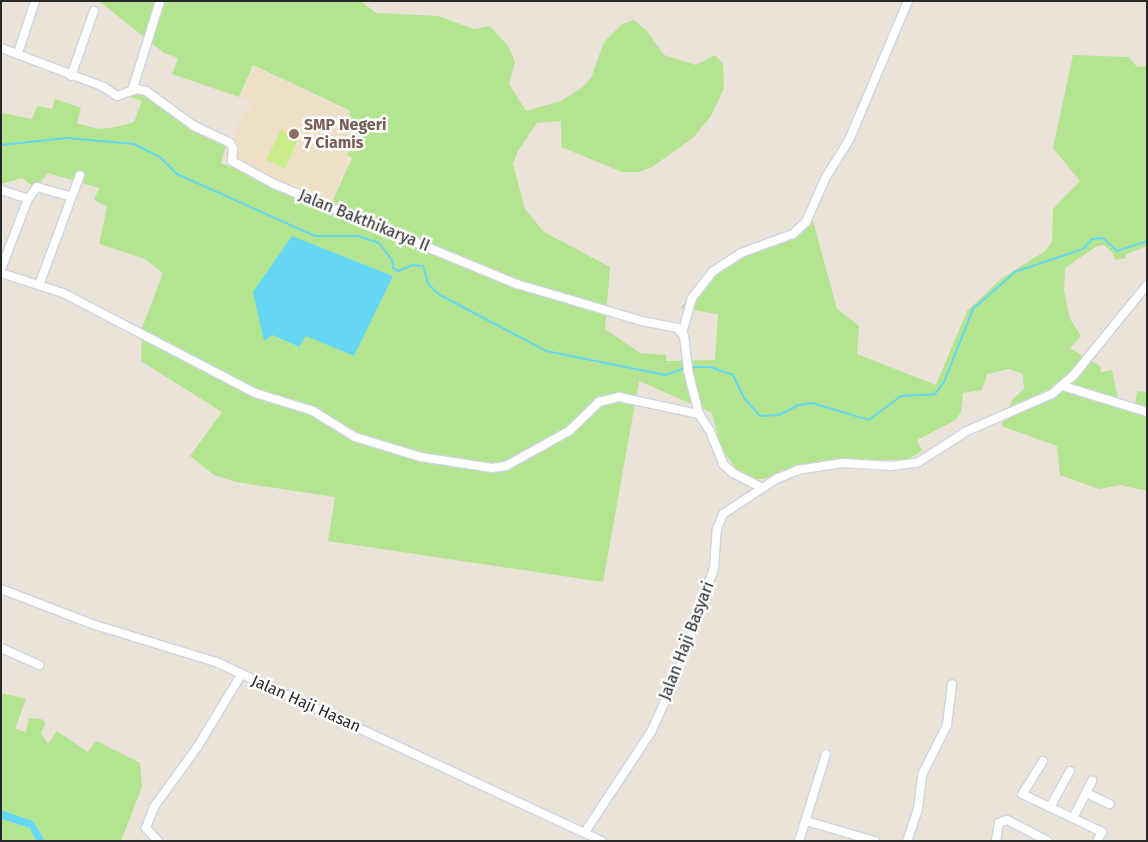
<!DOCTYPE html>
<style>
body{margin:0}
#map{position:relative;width:1148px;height:842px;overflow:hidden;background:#ebe2d8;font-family:"Fira Sans",sans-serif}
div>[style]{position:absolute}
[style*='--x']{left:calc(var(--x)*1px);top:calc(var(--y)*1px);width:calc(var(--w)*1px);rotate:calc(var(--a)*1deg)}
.education>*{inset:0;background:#eedfc6}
.green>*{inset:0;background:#b3e591}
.pitch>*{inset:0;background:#caed8c}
.water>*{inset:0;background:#65d7f3}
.stream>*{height:2px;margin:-1px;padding:0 1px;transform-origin:1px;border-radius:1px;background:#65d7f3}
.roads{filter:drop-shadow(1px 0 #ced3e2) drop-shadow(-1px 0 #ced3e2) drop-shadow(0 1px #ced3e2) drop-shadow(0 -1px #ced3e2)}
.minor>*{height:8px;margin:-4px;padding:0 4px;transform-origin:4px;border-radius:4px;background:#fff}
.dots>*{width:14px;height:14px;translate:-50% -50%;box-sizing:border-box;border:2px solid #fff;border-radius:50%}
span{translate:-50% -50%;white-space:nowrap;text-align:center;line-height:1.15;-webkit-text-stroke:5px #fff;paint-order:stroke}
.education-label{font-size:16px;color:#785e54;font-weight:700}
.left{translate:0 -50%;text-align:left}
.street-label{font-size:16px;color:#282828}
.frame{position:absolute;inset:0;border:2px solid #282828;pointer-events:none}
</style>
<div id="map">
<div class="education">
<i style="clip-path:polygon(255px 67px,350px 112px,345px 122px,359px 129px,346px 156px,350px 158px,330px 204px,224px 156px,244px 111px,248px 112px,252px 103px,241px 98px)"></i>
</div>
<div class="green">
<i style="clip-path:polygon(evenodd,99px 1px,361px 1px,376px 13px,438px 16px,474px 29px,490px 26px,508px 46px,515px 62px,509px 84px,526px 111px,561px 101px,583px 87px,591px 78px,604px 42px,622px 24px,634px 20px,647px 31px,664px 55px,696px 65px,715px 55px,723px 64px,724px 88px,711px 116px,693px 138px,652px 167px,639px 172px,622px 172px,561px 147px,561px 121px,537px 123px,518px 151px,513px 164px,525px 209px,544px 232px,610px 267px,605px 329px,640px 353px,666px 355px,666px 361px,715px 360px,718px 314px,681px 308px,692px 291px,709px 270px,732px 253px,813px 221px,837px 309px,859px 326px,857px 354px,936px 385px,967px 311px,1002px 278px,1044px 252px,1052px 242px,1053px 209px,1080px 181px,1053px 148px,1073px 55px,1129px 57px,1137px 67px,1147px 66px,1147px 244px,1145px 247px,1126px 254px,1126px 258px,1115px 260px,1113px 253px,1104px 245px,1097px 246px,1065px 268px,1064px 291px,1070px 319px,1081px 336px,1070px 348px,1100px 366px,1101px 372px,1112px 370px,1120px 408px,1134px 412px,1137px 391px,1147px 392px,1147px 491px,1120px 485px,1099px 489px,1060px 475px,1057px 446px,1001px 426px,1012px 400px,1024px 389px,1023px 374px,1009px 369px,987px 374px,982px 390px,963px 393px,961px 412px,956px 420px,917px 440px,922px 451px,907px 460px,831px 460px,790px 468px,764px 479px,752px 479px,737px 470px,721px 448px,712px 413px,639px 381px,603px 582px,328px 541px,335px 497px,236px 482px,214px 475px,190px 456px,222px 412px,141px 361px,142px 328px,163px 273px,145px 259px,99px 244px,107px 207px,94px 200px,99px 188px,48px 173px,39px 184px,31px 185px,22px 178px,1px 184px,1px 118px,3px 113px,32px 119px,37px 106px,52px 109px,55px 99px,81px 108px,77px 123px,98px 129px,116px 127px,134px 122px,142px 101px,130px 97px,140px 93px,186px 126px,226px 145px,221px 163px,329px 209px,352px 158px,347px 155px,360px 129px,346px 122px,351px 111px,253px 65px,239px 97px,172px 74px,178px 58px,164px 53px,99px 1px,393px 276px,306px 336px,298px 347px,272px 335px,393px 276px)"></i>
<i style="clip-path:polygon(1px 693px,26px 699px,15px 729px,26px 732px,29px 718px,41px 719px,46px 723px,41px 733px,48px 744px,57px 731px,88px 752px,96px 741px,140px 763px,142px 787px,121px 841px,45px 841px,33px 821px,1px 810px)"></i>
<i style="clip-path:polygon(1px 819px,30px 828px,36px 841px,1px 841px)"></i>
</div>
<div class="pitch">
<i style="clip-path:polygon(281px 130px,299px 138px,285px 169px,266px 160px)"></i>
</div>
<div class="water">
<i style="clip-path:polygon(292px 236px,393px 276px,354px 356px,306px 336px,299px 347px,272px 335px,264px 341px,253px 292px)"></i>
<i style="clip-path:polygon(1px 810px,33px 821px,45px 841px,36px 841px,30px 828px,1px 819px)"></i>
</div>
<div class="stream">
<i style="--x:1;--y:145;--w:66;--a:-6.1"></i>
<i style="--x:67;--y:138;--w:67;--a:5.1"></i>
<i style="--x:134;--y:144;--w:30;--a:27"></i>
<i style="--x:161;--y:158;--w:23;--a:45"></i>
<i style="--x:177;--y:174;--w:151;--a:24.2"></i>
<i style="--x:315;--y:236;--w:43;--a:0"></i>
<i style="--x:358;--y:236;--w:22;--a:18"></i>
<i style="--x:379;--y:243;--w:21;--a:53"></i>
<i style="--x:392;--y:260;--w:8;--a:83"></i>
<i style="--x:393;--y:268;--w:6;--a:31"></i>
<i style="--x:398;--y:271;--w:16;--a:-22"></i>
<i style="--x:413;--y:265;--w:10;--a:6"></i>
<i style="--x:423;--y:266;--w:19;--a:74"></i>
<i style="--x:428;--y:284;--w:16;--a:43"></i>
<i style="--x:440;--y:295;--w:120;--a:27.8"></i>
<i style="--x:546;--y:351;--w:122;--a:11.3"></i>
<i style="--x:666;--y:375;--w:20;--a:-20"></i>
<i style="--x:689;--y:367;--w:21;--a:0"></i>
<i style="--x:710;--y:367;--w:24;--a:19"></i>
<i style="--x:733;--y:375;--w:25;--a:64"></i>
<i style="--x:744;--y:398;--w:24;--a:48"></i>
<i style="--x:760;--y:416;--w:19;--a:-3"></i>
<i style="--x:779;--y:415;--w:22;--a:-27"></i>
<i style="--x:799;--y:405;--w:13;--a:-9"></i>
<i style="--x:812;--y:403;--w:59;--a:16.6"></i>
<i style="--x:869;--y:420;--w:40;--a:-37"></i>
<i style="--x:901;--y:396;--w:34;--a:-3"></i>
<i style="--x:935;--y:394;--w:15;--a:-53"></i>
<i style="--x:944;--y:382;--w:79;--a:-68.3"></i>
<i style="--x:973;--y:309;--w:56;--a:-41.4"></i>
<i style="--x:1015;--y:272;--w:72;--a:-18.7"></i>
<i style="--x:1083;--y:249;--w:13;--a:-48"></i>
<i style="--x:1092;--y:239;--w:11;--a:-5"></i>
<i style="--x:1103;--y:238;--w:19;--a:43"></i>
<i style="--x:1117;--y:251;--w:32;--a:-18"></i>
</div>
<div class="roads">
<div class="minor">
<i style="--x:1;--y:48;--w:110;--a:20.7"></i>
<i style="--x:104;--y:87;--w:16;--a:35"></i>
<i style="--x:117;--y:96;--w:20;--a:-20"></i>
<i style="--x:136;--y:89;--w:10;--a:11"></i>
<i style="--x:146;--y:91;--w:59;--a:36.1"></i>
<i style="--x:194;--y:126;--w:40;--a:25"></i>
<i style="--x:230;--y:143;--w:7;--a:63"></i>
<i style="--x:233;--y:149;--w:12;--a:95"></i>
<i style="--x:232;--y:161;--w:48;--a:28.7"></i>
<i style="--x:274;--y:184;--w:263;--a:22.4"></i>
<i style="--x:517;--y:284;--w:130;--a:16.5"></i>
<i style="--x:642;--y:321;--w:36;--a:11"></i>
<i style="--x:677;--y:328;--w:11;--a:49"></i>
<i style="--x:684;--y:336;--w:35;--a:83"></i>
<i style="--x:688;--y:371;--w:44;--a:75.7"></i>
<i style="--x:18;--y:53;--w:55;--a:-71.9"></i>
<i style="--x:71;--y:76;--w:69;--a:-70.5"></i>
<i style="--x:132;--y:91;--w:94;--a:-72.7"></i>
<i style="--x:1;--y:190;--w:28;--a:18"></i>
<i style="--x:28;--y:199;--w:75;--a:111.1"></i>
<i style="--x:28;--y:199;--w:15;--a:-53"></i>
<i style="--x:37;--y:187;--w:35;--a:16"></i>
<i style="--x:1;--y:273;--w:65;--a:17.9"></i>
<i style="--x:63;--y:293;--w:216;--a:27.5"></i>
<i style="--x:255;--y:393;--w:61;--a:17.2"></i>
<i style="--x:313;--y:411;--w:49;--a:31.8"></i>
<i style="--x:355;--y:437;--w:69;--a:16.9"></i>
<i style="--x:421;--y:457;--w:72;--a:8.8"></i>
<i style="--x:492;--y:468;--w:14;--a:-8"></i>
<i style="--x:506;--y:466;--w:72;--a:-29.1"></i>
<i style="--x:569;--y:431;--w:42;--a:-44"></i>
<i style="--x:599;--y:402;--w:21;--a:-14"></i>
<i style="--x:619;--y:397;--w:82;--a:12"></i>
<i style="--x:699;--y:414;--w:20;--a:57"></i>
<i style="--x:710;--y:431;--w:35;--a:68"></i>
<i style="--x:723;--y:464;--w:13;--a:42"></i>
<i style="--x:733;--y:473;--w:33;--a:27"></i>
<i style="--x:39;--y:285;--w:117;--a:-69.6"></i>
<i style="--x:682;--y:333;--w:36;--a:-74"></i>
<i style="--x:692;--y:298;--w:33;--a:-52"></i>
<i style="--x:712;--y:272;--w:35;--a:-33"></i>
<i style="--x:741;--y:253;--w:55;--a:-20.1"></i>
<i style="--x:793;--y:234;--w:18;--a:-43"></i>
<i style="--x:806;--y:222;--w:49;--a:-66"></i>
<i style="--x:826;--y:177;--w:44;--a:-58.1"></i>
<i style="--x:849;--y:140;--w:151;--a:-67"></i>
<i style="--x:1063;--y:386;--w:88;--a:17.2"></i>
<i style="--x:1;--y:589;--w:101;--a:21"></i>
<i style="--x:95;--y:625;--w:127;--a:17"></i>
<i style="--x:216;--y:662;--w:425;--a:24.9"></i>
<i style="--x:1;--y:648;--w:42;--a:24.1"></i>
<i style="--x:1043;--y:761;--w:39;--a:122"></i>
<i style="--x:1022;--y:794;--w:89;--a:25.4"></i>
<i style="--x:1102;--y:832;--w:10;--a:119"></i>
<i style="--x:1086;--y:793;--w:26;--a:25"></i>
<i style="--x:1050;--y:807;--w:41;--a:-60.9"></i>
<i style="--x:1073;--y:818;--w:42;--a:-62.8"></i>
<i style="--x:806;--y:821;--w:72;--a:16.2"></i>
<i style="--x:585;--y:832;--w:120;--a:-56.6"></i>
<i style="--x:651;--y:732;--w:63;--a:-65.5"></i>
<i style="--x:677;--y:675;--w:113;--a:-70.9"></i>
<i style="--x:714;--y:568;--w:39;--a:-86"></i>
<i style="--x:717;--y:529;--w:16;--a:-68"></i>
<i style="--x:723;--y:514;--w:64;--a:-33.4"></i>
<i style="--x:776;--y:479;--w:24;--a:-22"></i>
<i style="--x:798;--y:470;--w:45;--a:-9"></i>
<i style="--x:842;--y:463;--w:49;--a:3.5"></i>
<i style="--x:891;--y:466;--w:26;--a:-7"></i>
<i style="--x:917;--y:463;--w:59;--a:-32.6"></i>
<i style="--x:967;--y:431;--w:93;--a:-23.5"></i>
<i style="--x:1052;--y:394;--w:28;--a:-41"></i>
<i style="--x:1073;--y:376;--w:117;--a:-50.9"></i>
<i style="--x:158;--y:841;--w:18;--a:-133"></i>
<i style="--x:146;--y:828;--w:22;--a:-69"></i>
<i style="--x:154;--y:807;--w:75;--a:-54.2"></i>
<i style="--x:198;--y:746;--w:83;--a:-58.8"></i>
<i style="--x:799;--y:841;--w:91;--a:-72.8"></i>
<i style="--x:907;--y:841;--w:34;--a:-71"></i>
<i style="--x:918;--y:809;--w:34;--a:-83"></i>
<i style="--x:922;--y:775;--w:56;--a:-63.4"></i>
<i style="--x:947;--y:725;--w:41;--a:-83"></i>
<i style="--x:996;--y:841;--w:18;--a:-81"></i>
<i style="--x:999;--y:823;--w:9;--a:-21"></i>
<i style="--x:1007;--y:820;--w:46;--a:27.1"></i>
</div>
</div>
<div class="dots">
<i style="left:294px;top:134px;background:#8d6e63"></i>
</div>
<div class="education-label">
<span class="left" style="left:304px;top:134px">SMP Negeri<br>7 Ciamis</span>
</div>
<div class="street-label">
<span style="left:364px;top:221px;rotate:22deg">Jalan Bakthikarya II</span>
<span style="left:687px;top:641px;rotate:-69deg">Jalan Haji Basyari</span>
<span style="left:306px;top:704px;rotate:24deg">Jalan Haji Hasan</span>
</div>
<div class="frame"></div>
</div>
